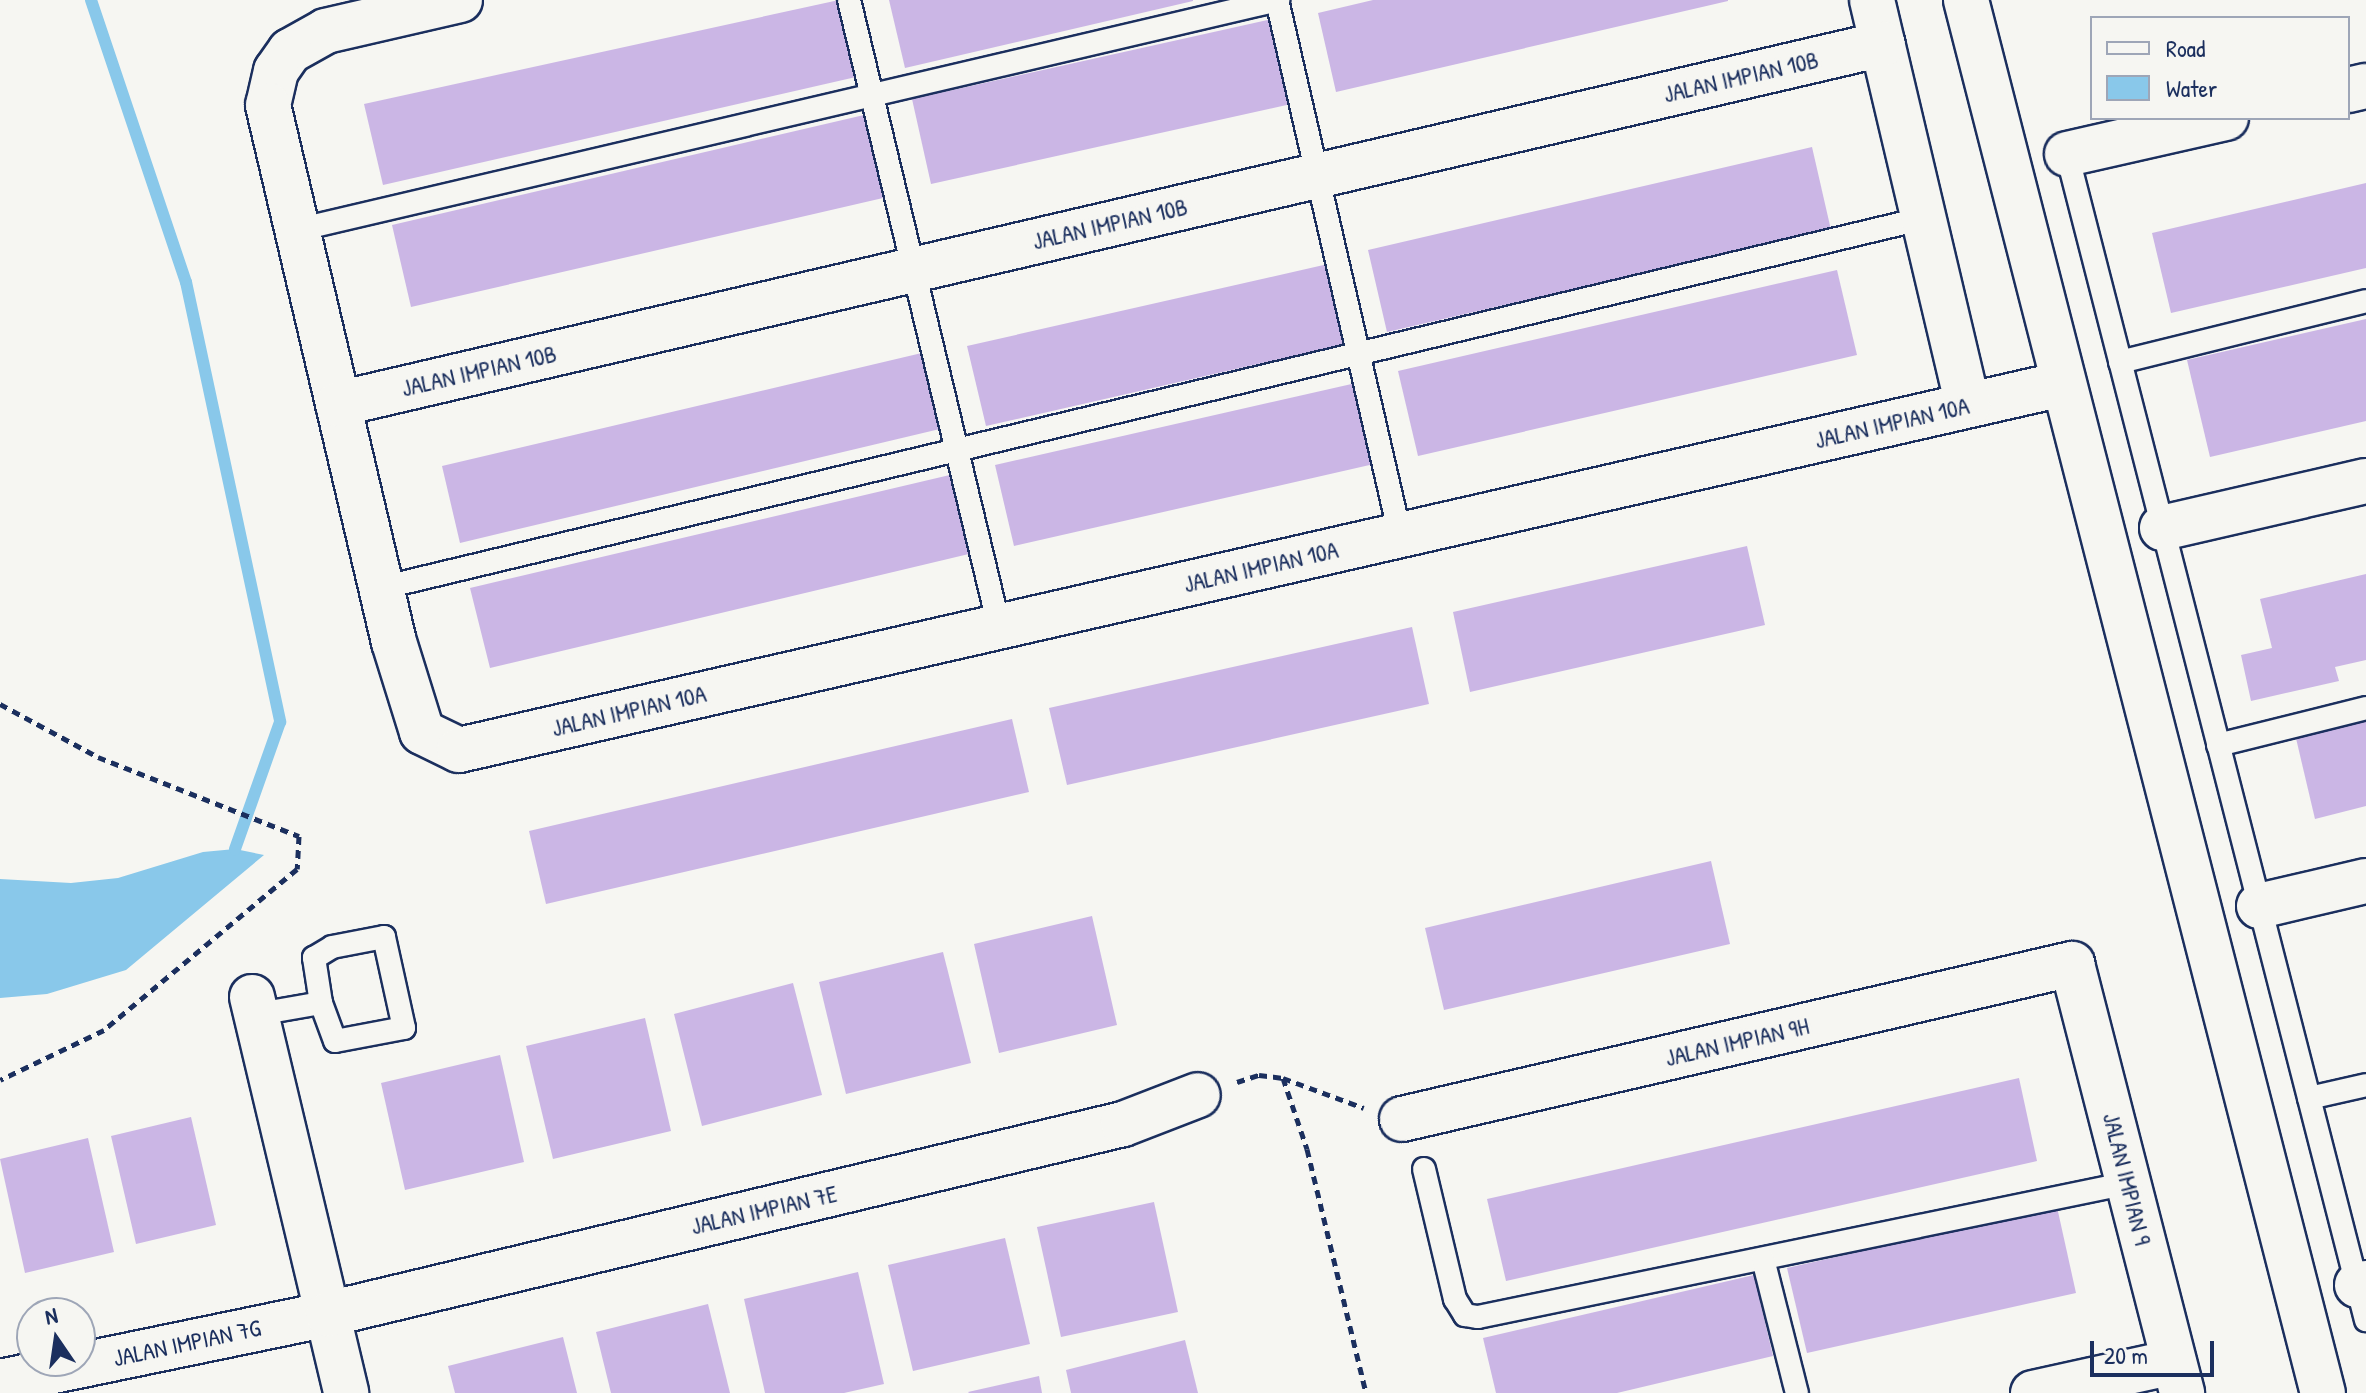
<!DOCTYPE html>
<style>
body{margin:0}
#map{position:relative;width:2366px;height:1393px;overflow:hidden;background:#f6f6f2;font-family:"Patrick Hand",sans-serif}
div>[style]{position:absolute}
[style*='--x']{left:calc(var(--x)*1px);top:calc(var(--y)*1px);width:calc(var(--w)*1px);rotate:calc(var(--a)*1deg)}
.water>*{inset:0;background:#89c8ea}
.stream>*{height:12px;margin:-6px;padding:0 6px;transform-origin:6px;border-radius:6px;background:#89c8ea}
.building>*{inset:0;background:#cbb6e5}
.path>*{height:5px;margin-top:-2.5px;transform-origin:0;background:repeating-linear-gradient(90deg,#1b2f5e 0 8px,transparent 0 14px)}
.roads{filter:drop-shadow(2px 0 #1b2f5e) drop-shadow(-2px 0 #1b2f5e) drop-shadow(0 2px #1b2f5e) drop-shadow(0 -2px #1b2f5e)}
.lane>*{height:22px;margin:-11px;padding:0 11px;transform-origin:11px;border-radius:11px;background:#f6f6f2}
.street>*{height:44px;margin:-22px;padding:0 22px;transform-origin:22px;border-radius:22px;background:#f6f6f2}
.secondary>*{height:44px;margin:-22px;padding:0 22px;transform-origin:22px;border-radius:22px;background:#f6f6f2}
span{translate:-50% -50%;white-space:nowrap;text-align:center;line-height:1.15;-webkit-text-stroke:6px #f6f6f2;paint-order:stroke}
.street-label{font-size:24px;color:#1b2f5e}
.legend{position:absolute;left:2090px;top:16px;width:260px;height:104px;box-sizing:border-box;background:#f6f6f2;border:2px solid #9ea6b7;margin:0;padding:10px 14px;list-style:none;font-size:24px;color:#1b2f5e}
.legend li{display:flex;align-items:center;gap:16px;height:40px}
.legend b{width:40px;border:2px solid #9ea6b7}
.north{position:absolute;left:16px;top:1297px;width:80px;height:80px;box-sizing:border-box;background:#f6f6f2;border:2px solid #9ea6b7;border-radius:50%;rotate:347deg;font-size:22px;font-weight:700;line-height:32px;text-align:center;color:#1b2f5e}
.north::after{content:'';display:block;margin:auto;width:28px;height:36px;background:#1b2f5e;clip-path:polygon(50% 0,100% 100%,50% 72%,0 100%)}
.scale{position:absolute;left:2090px;top:1341px;width:124px;height:36px;box-sizing:border-box;border:4px solid #1b2f5e;border-top:0;padding-left:10px;font-size:24px;line-height:28px;white-space:nowrap;color:#1b2f5e;-webkit-text-stroke:6px #f6f6f2;paint-order:stroke}
</style>
<div id="map">
<div class="water">
<i style="clip-path:polygon(235px 849px,264px 855px,126px 970px,47px 994px,0 998px,0 879px,71px 883px,118px 878px,203px 852px)"></i>
</div>
<div class="stream">
<i style="--x:91;--y:0;--w:298;--a:71.4"></i>
<i style="--x:186;--y:282;--w:450;--a:77.9"></i>
<i style="--x:280;--y:722;--w:135;--a:109.5"></i>
</div>
<div class="building">
<i style="clip-path:polygon(839px 0,856px 77px,383px 185px,364px 104px)"></i>
<i style="clip-path:polygon(889px 0,1193px 0,1193px 1px,905px 68px)"></i>
<i style="clip-path:polygon(1373px 0,1728px 0,1728px 1px,1336px 92px,1318px 13px)"></i>
<i style="clip-path:polygon(1272px 19px,1291px 104px,931px 184px,912px 99px)"></i>
<i style="clip-path:polygon(864px 115px,883px 198px,411px 307px,392px 225px)"></i>
<i style="clip-path:polygon(1812px 147px,1831px 230px,1387px 332px,1368px 250px)"></i>
<i style="clip-path:polygon(2366px 183px,2366px 268px,2171px 313px,2152px 233px)"></i>
<i style="clip-path:polygon(1328px 264px,1346px 344px,986px 426px,967px 346px)"></i>
<i style="clip-path:polygon(1837px 270px,1857px 355px,1418px 456px,1398px 371px)"></i>
<i style="clip-path:polygon(2366px 319px,2366px 421px,2210px 457px,2187px 360px)"></i>
<i style="clip-path:polygon(926px 352px,944px 428px,460px 543px,442px 466px)"></i>
<i style="clip-path:polygon(1356px 383px,1374px 464px,1014px 546px,995px 465px)"></i>
<i style="clip-path:polygon(954px 474px,973px 553px,490px 668px,470px 588px)"></i>
<i style="clip-path:polygon(1747px 546px,1765px 625px,1470px 692px,1453px 612px)"></i>
<i style="clip-path:polygon(2366px 574px,2366px 660px,2335px 667px,2339px 681px,2251px 701px,2241px 655px,2272px 648px,2260px 599px)"></i>
<i style="clip-path:polygon(1412px 627px,1429px 704px,1067px 785px,1049px 708px)"></i>
<i style="clip-path:polygon(2366px 717px,2366px 806px,2315px 819px,2295px 734px)"></i>
<i style="clip-path:polygon(1012px 719px,1029px 792px,546px 904px,529px 831px)"></i>
<i style="clip-path:polygon(1711px 861px,1730px 944px,1444px 1010px,1425px 928px)"></i>
<i style="clip-path:polygon(1092px 916px,1117px 1025px,999px 1053px,974px 944px)"></i>
<i style="clip-path:polygon(943px 952px,971px 1063px,846px 1094px,819px 982px)"></i>
<i style="clip-path:polygon(793px 983px,822px 1095px,702px 1126px,674px 1014px)"></i>
<i style="clip-path:polygon(645px 1018px,671px 1131px,553px 1159px,526px 1046px)"></i>
<i style="clip-path:polygon(500px 1055px,524px 1162px,405px 1190px,381px 1083px)"></i>
<i style="clip-path:polygon(2019px 1078px,2037px 1161px,1506px 1281px,1487px 1199px)"></i>
<i style="clip-path:polygon(191px 1117px,216px 1225px,136px 1244px,111px 1136px)"></i>
<i style="clip-path:polygon(88px 1138px,114px 1252px,25px 1273px,0 1159px)"></i>
<i style="clip-path:polygon(1154px 1202px,1178px 1312px,1061px 1337px,1037px 1227px)"></i>
<i style="clip-path:polygon(2057px 1207px,2076px 1293px,1807px 1353px,1787px 1268px)"></i>
<i style="clip-path:polygon(1005px 1238px,1030px 1344px,913px 1371px,888px 1265px)"></i>
<i style="clip-path:polygon(858px 1272px,884px 1384px,844px 1393px,765px 1393px,744px 1299px)"></i>
<i style="clip-path:polygon(1754px 1275px,1773px 1356px,1617px 1393px,1496px 1393px,1483px 1338px)"></i>
<i style="clip-path:polygon(708px 1304px,730px 1393px,611px 1393px,596px 1332px)"></i>
<i style="clip-path:polygon(563px 1337px,577px 1393px,455px 1393px,448px 1366px)"></i>
<i style="clip-path:polygon(1185px 1340px,1198px 1393px,1071px 1393px,1066px 1370px)"></i>
<i style="clip-path:polygon(1039px 1376px,1042px 1393px,969px 1393px,968px 1392px)"></i>
</div>
<div class="path">
<i style="--x:0;--y:704;--w:111;--a:28.4"></i>
<i style="--x:98;--y:757;--w:216;--a:21.5"></i>
<i style="--x:299;--y:836;--w:33;--a:93"></i>
<i style="--x:297;--y:869;--w:251;--a:140.2"></i>
<i style="--x:104;--y:1030;--w:115;--a:154.3"></i>
<i style="--x:1283;--y:1078;--w:75;--a:71.3"></i>
<i style="--x:1307;--y:1149;--w:251;--a:76.4"></i>
<i style="--x:1237;--y:1082;--w:23;--a:-18"></i>
<i style="--x:1259;--y:1075;--w:24;--a:7"></i>
<i style="--x:1283;--y:1078;--w:86;--a:20.3"></i>
</div>
<div class="roads">
<div class="lane">
<i style="--x:849;--y:0;--w:644;--a:76.53"></i>
<i style="--x:1277;--y:0;--w:549;--a:77.05"></i>
<i style="--x:2067;--y:154;--w:1204;--a:75.62"></i>
<i style="--x:297;--y:230;--w:1008;--a:-13.19"></i>
<i style="--x:2120;--y:362;--w:253;--a:-13.9"></i>
<i style="--x:381;--y:588;--w:1587;--a:-13.48"></i>
<i style="--x:2218;--y:745;--w:153;--a:-14"></i>
<i style="--x:258;--y:1014;--w:64;--a:-9.9"></i>
<i style="--x:321;--y:1003;--w:46;--a:-98.8"></i>
<i style="--x:314;--y:958;--w:21;--a:-31"></i>
<i style="--x:332;--y:947;--w:53;--a:-10.9"></i>
<i style="--x:384;--y:937;--w:93;--a:77.6"></i>
<i style="--x:404;--y:1028;--w:70;--a:169.3"></i>
<i style="--x:335;--y:1041;--w:40;--a:-110.2"></i>
<i style="--x:2309;--y:1098;--w:58;--a:-12.8"></i>
<i style="--x:1424;--y:1169;--w:134;--a:76.6"></i>
<i style="--x:1455;--y:1299;--w:19;--a:58"></i>
<i style="--x:1465;--y:1315;--w:13;--a:9"></i>
<i style="--x:1478;--y:1317;--w:664;--a:-11.65"></i>
<i style="--x:1763;--y:1259;--w:138;--a:75.8"></i>
</div>
<div class="street">
<i style="--x:460;--y:0;--w:138;--a:167"></i>
<i style="--x:326;--y:31;--w:41;--a:150.9"></i>
<i style="--x:290;--y:51;--w:24;--a:125"></i>
<i style="--x:276;--y:71;--w:35;--a:103"></i>
<i style="--x:268;--y:105;--w:552;--a:76.8"></i>
<i style="--x:394;--y:642;--w:94;--a:72.7"></i>
<i style="--x:422;--y:732;--w:41;--a:25.9"></i>
<i style="--x:459;--y:750;--w:1644;--a:-12.86"></i>
<i style="--x:1872;--y:0;--w:416;--a:76.7"></i>
<i style="--x:2348;--y:90;--w:18;--a:-13"></i>
<i style="--x:2067;--y:154;--w:163;--a:-12.8"></i>
<i style="--x:338;--y:404;--w:1586;--a:-13.12"></i>
<i style="--x:2162;--y:528;--w:209;--a:-13"></i>
<i style="--x:2259;--y:906;--w:110;--a:-13.2"></i>
<i style="--x:252;--y:997;--w:407;--a:76.6"></i>
<i style="--x:1402;--y:1119;--w:688;--a:-13.03"></i>
<i style="--x:2072;--y:964;--w:443;--a:75.6"></i>
<i style="--x:2357;--y:1285;--w:9;--a:-13"></i>
<i style="--x:0;--y:1382;--w:335;--a:-11.7"></i>
<i style="--x:328;--y:1314;--w:817;--a:-13.44"></i>
<i style="--x:1123;--y:1124;--w:80;--a:-21.1"></i>
<i style="--x:2033;--y:1393;--w:144;--a:-12.4"></i>
</div>
<div class="secondary">
<i style="--x:1966;--y:0;--w:1438;--a:75.63"></i>
</div>
</div>
<div class="street-label">
<span style="left:1741px;top:77px;rotate:-13deg">JALAN IMPIAN 10B</span>
<span style="left:1110px;top:224px;rotate:-13deg">JALAN IMPIAN 10B</span>
<span style="left:479px;top:371px;rotate:-13deg">JALAN IMPIAN 10B</span>
<span style="left:1892px;top:423px;rotate:-13deg">JALAN IMPIAN 10A</span>
<span style="left:1261px;top:567px;rotate:-13deg">JALAN IMPIAN 10A</span>
<span style="left:629px;top:711px;rotate:-13deg">JALAN IMPIAN 10A</span>
<span style="left:1737px;top:1042px;rotate:-13deg">JALAN IMPIAN 9H</span>
<span style="left:2127px;top:1179px;rotate:76deg">JALAN IMPIAN 9</span>
<span style="left:764px;top:1210px;rotate:-13deg">JALAN IMPIAN 7E</span>
<span style="left:187px;top:1343px;rotate:-12deg">JALAN IMPIAN 7G</span>
</div>
<ul class="legend">
<li><b style="height:10px;background:#f6f6f2"></b>Road</li>
<li><b style="height:22px;background:#89c8ea"></b>Water</li>
</ul>
<div class="north">N</div>
<div class="scale">20 m</div>
</div>
